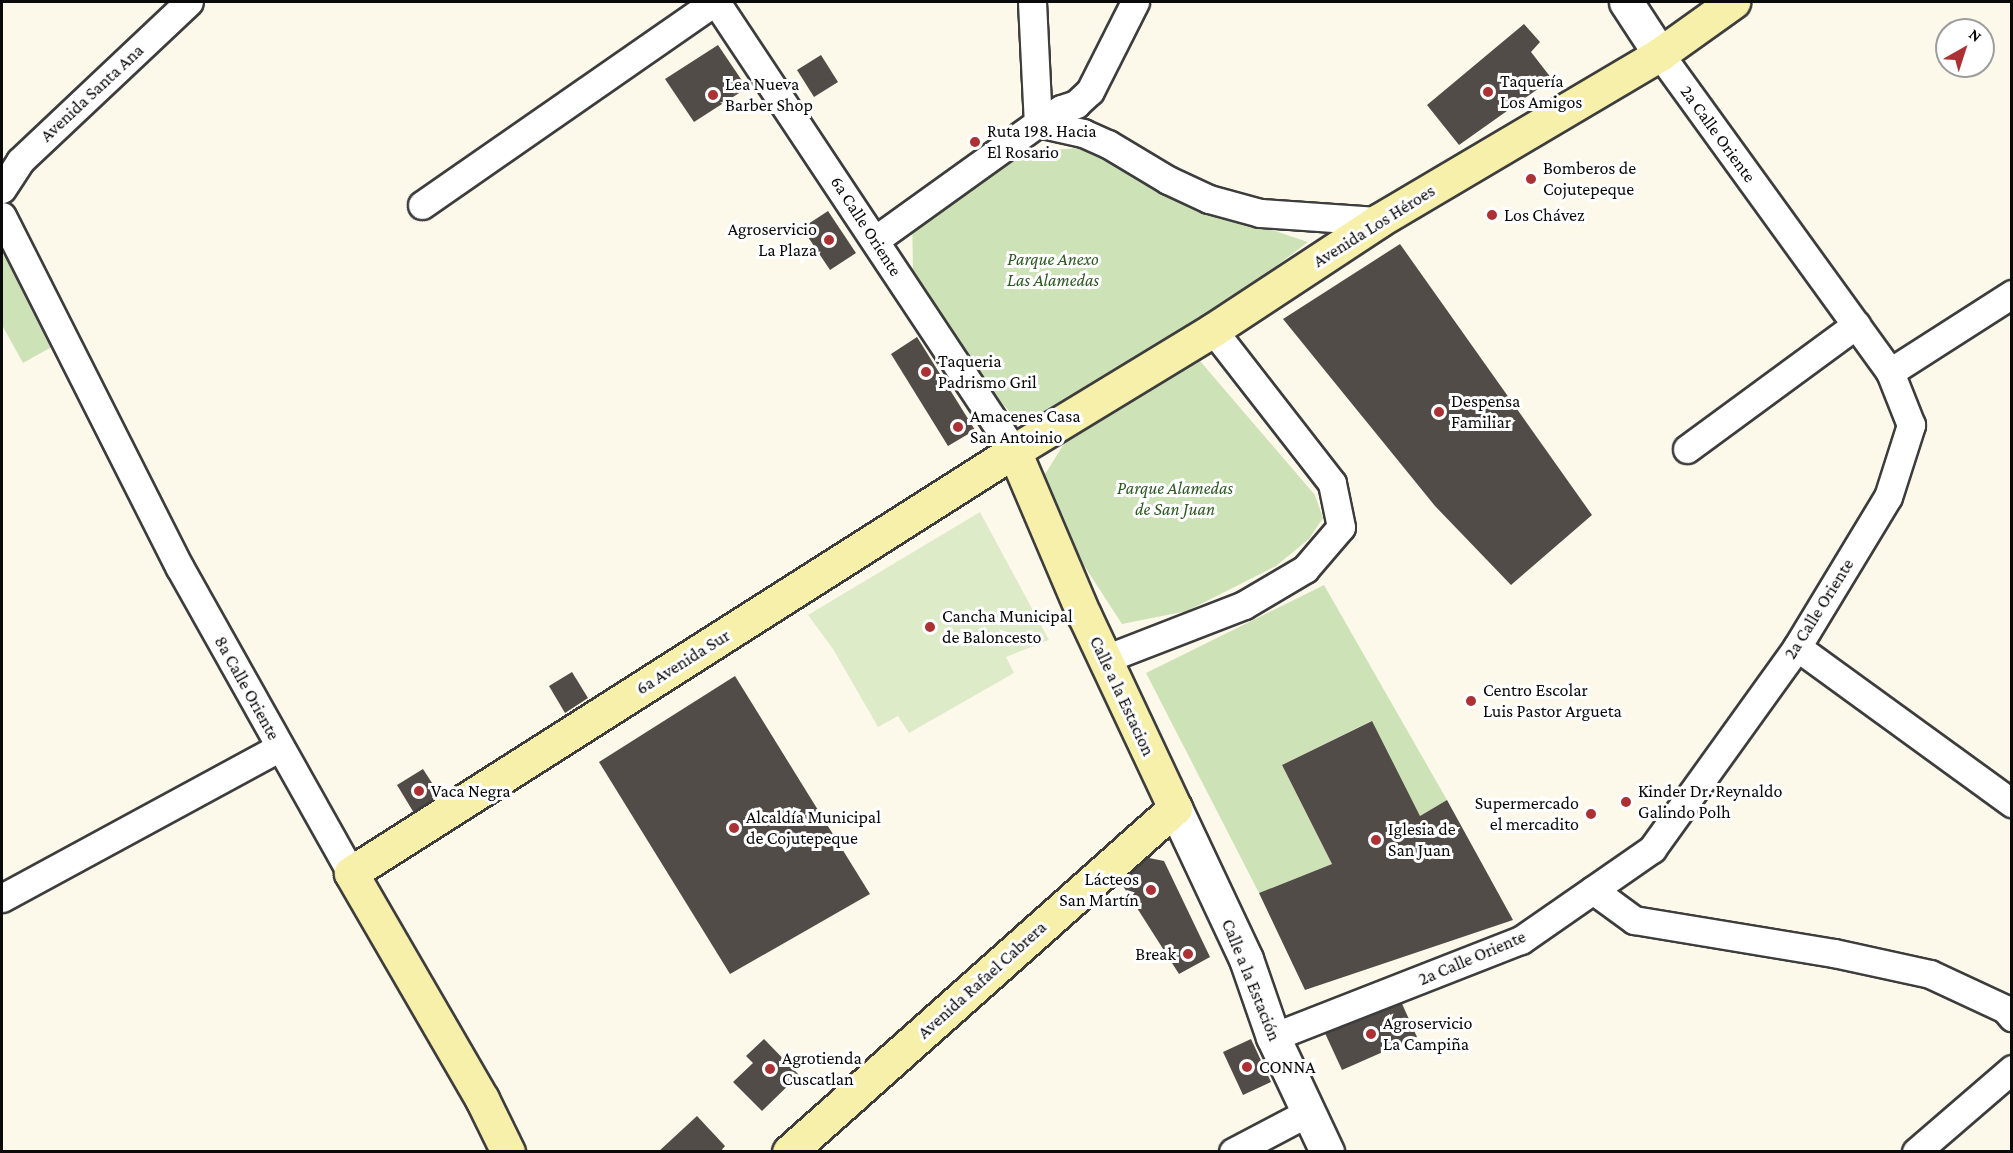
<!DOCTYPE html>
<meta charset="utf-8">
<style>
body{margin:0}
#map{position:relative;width:2013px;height:1153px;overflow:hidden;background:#fdf9ea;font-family:"Crimson Pro",serif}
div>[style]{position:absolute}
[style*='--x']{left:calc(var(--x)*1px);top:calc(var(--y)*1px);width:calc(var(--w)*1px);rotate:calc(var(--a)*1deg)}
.green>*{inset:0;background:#cde3b7}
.pitch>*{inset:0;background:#deebc8}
.building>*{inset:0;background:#524c48}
.roads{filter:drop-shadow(2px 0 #3d3d3d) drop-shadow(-2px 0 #3d3d3d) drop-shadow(0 2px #3d3d3d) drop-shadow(0 -2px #3d3d3d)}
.minor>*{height:27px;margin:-13.5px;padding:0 13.5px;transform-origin:13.5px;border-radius:13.5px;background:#fff}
.tertiary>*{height:33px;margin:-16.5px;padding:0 16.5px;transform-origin:16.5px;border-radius:16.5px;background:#fff}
.secondary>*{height:33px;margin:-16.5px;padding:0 16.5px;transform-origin:16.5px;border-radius:16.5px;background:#f7f0ab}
.dots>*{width:16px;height:16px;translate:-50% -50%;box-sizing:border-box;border:3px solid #fff;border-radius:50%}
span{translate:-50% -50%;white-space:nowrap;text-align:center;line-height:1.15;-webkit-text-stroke:6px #fff;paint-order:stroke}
.poi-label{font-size:18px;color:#0a0a0a}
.left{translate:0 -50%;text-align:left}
.right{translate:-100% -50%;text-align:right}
.street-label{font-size:18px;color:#0a0a0a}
.park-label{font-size:18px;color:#2d5a22;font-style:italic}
.frame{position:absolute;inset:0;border:3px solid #0a0a0a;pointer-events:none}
.north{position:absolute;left:1935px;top:18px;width:60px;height:60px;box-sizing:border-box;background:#fff;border:2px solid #9d9d9d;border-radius:50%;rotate:39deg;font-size:16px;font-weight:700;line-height:24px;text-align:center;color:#0a0a0a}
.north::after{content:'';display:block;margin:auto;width:21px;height:27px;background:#ab3135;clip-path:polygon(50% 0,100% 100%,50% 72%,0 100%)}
</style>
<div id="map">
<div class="green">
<i style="clip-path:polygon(1079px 148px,1125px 165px,1204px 207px,1308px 242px,1238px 295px,1033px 423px,1013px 415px,995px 396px,940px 320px,913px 271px,912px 211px,994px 154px)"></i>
<i style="clip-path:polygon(2px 254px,12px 264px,57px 344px,23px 363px,2px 325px)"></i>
<i style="clip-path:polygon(1200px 361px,1315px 495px,1323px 518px,1309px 539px,1276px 566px,1187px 611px,1122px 624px,1072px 547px,1039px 484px,1065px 442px)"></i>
<i style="clip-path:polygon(1324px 585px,1447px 800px,1420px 816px,1371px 721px,1282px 765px,1332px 864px,1259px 893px,1146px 673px)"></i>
</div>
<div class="pitch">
<i style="clip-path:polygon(980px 512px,1049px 640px,1006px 657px,1014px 673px,909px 733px,898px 716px,878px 727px,833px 649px,808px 615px)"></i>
</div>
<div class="building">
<i style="clip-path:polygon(1524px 24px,1540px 42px,1531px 52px,1552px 79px,1459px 145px,1427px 105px)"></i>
<i style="clip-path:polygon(718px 45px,747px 88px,694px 122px,665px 79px)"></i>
<i style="clip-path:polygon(821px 55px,838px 82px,814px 97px,797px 70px)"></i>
<i style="clip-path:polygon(828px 211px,856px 253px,830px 270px,802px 228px)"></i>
<i style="clip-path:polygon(1400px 244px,1592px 515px,1511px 585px,1435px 506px,1283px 319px)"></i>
<i style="clip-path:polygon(917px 337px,975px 430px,948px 446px,891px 354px)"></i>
<i style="clip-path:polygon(572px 672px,588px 698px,565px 713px,549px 686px)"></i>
<i style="clip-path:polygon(735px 676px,870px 894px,730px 974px,599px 762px)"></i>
<i style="clip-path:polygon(1372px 721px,1420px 816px,1447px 800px,1513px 920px,1305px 990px,1259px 893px,1332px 864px,1282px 765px)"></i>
<i style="clip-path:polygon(423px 769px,441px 797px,414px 813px,397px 785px)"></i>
<i style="clip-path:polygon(1144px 857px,1164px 861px,1210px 957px,1179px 974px,1116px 875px)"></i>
<i style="clip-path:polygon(1399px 997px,1417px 1037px,1342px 1070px,1324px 1031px)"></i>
<i style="clip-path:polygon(764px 1039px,799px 1075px,762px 1111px,733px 1082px,753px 1063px,746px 1056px)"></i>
<i style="clip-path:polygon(1251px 1039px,1271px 1082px,1243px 1095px,1223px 1052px)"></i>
<i style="clip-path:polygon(697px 1116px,725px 1146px,720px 1152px,658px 1152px)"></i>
</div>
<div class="roads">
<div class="minor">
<i style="--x:716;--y:2;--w:539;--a:56.43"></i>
<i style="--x:1032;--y:2;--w:121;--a:87.2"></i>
<i style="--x:1038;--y:123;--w:46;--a:12.5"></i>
<i style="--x:1083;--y:133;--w:27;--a:24"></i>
<i style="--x:1108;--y:144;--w:70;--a:31"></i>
<i style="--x:1168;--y:180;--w:45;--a:24.9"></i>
<i style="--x:1209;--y:199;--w:53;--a:15.4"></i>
<i style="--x:1260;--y:213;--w:118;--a:3.9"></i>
<i style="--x:2;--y:189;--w:33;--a:-57"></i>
<i style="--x:20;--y:161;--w:232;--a:-43.3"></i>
<i style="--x:422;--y:205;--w:356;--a:-34.8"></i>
<i style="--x:2;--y:216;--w:394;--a:63.2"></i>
<i style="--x:180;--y:568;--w:350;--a:60.7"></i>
<i style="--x:875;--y:240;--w:201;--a:-35.7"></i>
<i style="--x:1038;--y:123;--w:27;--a:-31"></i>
<i style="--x:1061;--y:109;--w:16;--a:-18"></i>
<i style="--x:1076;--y:104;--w:19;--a:-43"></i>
<i style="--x:1090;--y:91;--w:100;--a:-63.2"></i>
<i style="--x:1890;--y:372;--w:145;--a:-32.6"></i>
<i style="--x:1687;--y:449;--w:210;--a:-36.3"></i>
<i style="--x:1797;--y:647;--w:266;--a:36"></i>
<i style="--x:1105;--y:659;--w:149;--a:-21.2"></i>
<i style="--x:1244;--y:605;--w:71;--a:-30.5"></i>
<i style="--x:1305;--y:569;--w:55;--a:-49.4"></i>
<i style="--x:1341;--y:527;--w:45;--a:-101.6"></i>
<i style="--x:1332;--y:483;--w:194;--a:-127.9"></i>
<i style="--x:1593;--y:890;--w:51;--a:36.2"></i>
<i style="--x:1634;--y:920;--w:203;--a:9.4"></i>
<i style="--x:1834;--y:953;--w:98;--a:12.3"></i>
<i style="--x:1930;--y:974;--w:83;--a:25"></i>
<i style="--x:2005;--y:1009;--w:11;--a:49"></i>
<i style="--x:2;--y:898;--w:316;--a:-28.5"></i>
<i style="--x:1273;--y:1037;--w:266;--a:-21.4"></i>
<i style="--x:1521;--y:940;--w:160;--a:-34.8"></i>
<i style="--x:1652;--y:849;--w:249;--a:-54.3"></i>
<i style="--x:1797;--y:647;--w:175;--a:-58.8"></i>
<i style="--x:1888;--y:497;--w:76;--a:-72.3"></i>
<i style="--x:1911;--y:425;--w:57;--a:-111.6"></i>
<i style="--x:1890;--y:372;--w:392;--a:-125.9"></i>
<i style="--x:1233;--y:1152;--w:86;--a:-27.8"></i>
<i style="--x:1916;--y:1152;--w:127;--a:-40.8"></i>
</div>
<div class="tertiary">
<i style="--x:1626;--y:2;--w:62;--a:56.8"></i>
<i style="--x:1175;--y:808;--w:167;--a:64.8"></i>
<i style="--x:1246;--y:959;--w:83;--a:70.9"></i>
<i style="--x:1273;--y:1037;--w:127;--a:64.8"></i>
</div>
<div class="secondary">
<i style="--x:508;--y:1152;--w:59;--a:-116.1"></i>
<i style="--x:482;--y:1099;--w:261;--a:-120.1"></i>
<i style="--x:351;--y:873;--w:786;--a:-32.48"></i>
<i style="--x:1014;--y:451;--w:233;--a:-31.3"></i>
<i style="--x:1213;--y:330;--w:198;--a:-33.4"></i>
<i style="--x:1378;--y:221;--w:328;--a:-30.6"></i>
<i style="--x:1660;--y:54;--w:90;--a:-35.5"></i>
<i style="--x:789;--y:1152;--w:517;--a:-41.71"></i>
<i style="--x:1175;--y:808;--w:213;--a:-115.2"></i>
<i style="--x:1084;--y:615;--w:178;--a:-113.1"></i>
</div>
</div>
<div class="dots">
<i style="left:1488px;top:92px;background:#ab3135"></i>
<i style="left:713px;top:95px;background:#ab3135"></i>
<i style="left:975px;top:142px;background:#ab3135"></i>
<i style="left:1531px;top:179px;background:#ab3135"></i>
<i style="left:1492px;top:215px;background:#ab3135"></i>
<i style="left:829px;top:240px;background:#ab3135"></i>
<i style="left:926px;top:372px;background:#ab3135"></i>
<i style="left:1439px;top:412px;background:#ab3135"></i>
<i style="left:958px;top:427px;background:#ab3135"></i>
<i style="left:930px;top:627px;background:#ab3135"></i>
<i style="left:1471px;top:701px;background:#ab3135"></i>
<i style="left:419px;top:791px;background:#ab3135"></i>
<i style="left:1626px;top:802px;background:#ab3135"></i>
<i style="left:1591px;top:814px;background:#ab3135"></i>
<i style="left:734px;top:828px;background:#ab3135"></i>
<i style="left:1376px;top:840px;background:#ab3135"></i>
<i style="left:1151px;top:890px;background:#ab3135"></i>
<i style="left:1188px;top:954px;background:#ab3135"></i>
<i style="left:1371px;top:1034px;background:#ab3135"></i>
<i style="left:1247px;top:1067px;background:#ab3135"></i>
<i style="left:770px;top:1069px;background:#ab3135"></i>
</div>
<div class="poi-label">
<span class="left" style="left:1500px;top:92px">Taquería<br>Los Amigos</span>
<span class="left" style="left:725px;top:95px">Lea Nueva<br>Barber Shop</span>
<span class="left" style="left:987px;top:142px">Ruta 198. Hacia<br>El Rosario</span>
<span class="left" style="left:1543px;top:179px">Bomberos de<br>Cojutepeque</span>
<span class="left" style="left:1504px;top:215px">Los Chávez</span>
<span class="right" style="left:817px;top:240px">Agroservicio<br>La Plaza</span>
<span class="left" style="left:938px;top:372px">Taqueria<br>Padrismo Gril</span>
<span class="left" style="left:1451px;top:412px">Despensa<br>Familiar</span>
<span class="left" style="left:970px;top:427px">Amacenes Casa<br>San Antoinio</span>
<span class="left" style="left:942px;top:627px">Cancha Municipal<br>de Baloncesto</span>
<span class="left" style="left:1483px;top:701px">Centro Escolar<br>Luis Pastor Argueta</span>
<span class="left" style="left:431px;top:791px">Vaca Negra</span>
<span class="left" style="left:1638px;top:802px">Kinder Dr. Reynaldo<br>Galindo Polh</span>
<span class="right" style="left:1579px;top:814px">Supermercado<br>el mercadito</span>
<span class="left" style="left:746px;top:828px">Alcaldía Municipal<br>de Cojutepeque</span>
<span class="left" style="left:1388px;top:840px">Iglesia de<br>San Juan</span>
<span class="right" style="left:1139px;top:890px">Lácteos<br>San Martín</span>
<span class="right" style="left:1176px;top:954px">Break</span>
<span class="left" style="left:1383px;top:1034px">Agroservicio<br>La Campiña</span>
<span class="left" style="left:782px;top:1069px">Agrotienda<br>Cuscatlan</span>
<span class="left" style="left:1259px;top:1067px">CONNA</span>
</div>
<div class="street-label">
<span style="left:92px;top:93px;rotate:-43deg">Avenida Santa Ana</span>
<span style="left:1718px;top:134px;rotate:54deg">2a Calle Oriente</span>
<span style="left:866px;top:226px;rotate:57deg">6a Calle Oriente</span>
<span style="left:1374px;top:226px;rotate:-32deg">Avenida Los Héroes</span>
<span style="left:1819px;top:609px;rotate:-58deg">2a Calle Oriente</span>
<span style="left:683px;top:662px;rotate:-32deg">6a Avenida Sur</span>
<span style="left:247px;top:688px;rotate:61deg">8a Calle Oriente</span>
<span style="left:1122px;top:696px;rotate:65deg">Calle a la Estacion</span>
<span style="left:1472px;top:958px;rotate:-23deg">2a Calle Oriente</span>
<span style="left:982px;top:980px;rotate:-42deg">Avenida Rafael Cabrera</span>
<span style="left:1251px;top:980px;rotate:68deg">Calle a la Estación</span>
</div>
<div class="park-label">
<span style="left:1053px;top:270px">Parque Anexo<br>Las Alamedas</span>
<span style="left:1175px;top:499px">Parque Alamedas<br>de San Juan</span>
</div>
<div class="frame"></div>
<div class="north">N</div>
</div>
